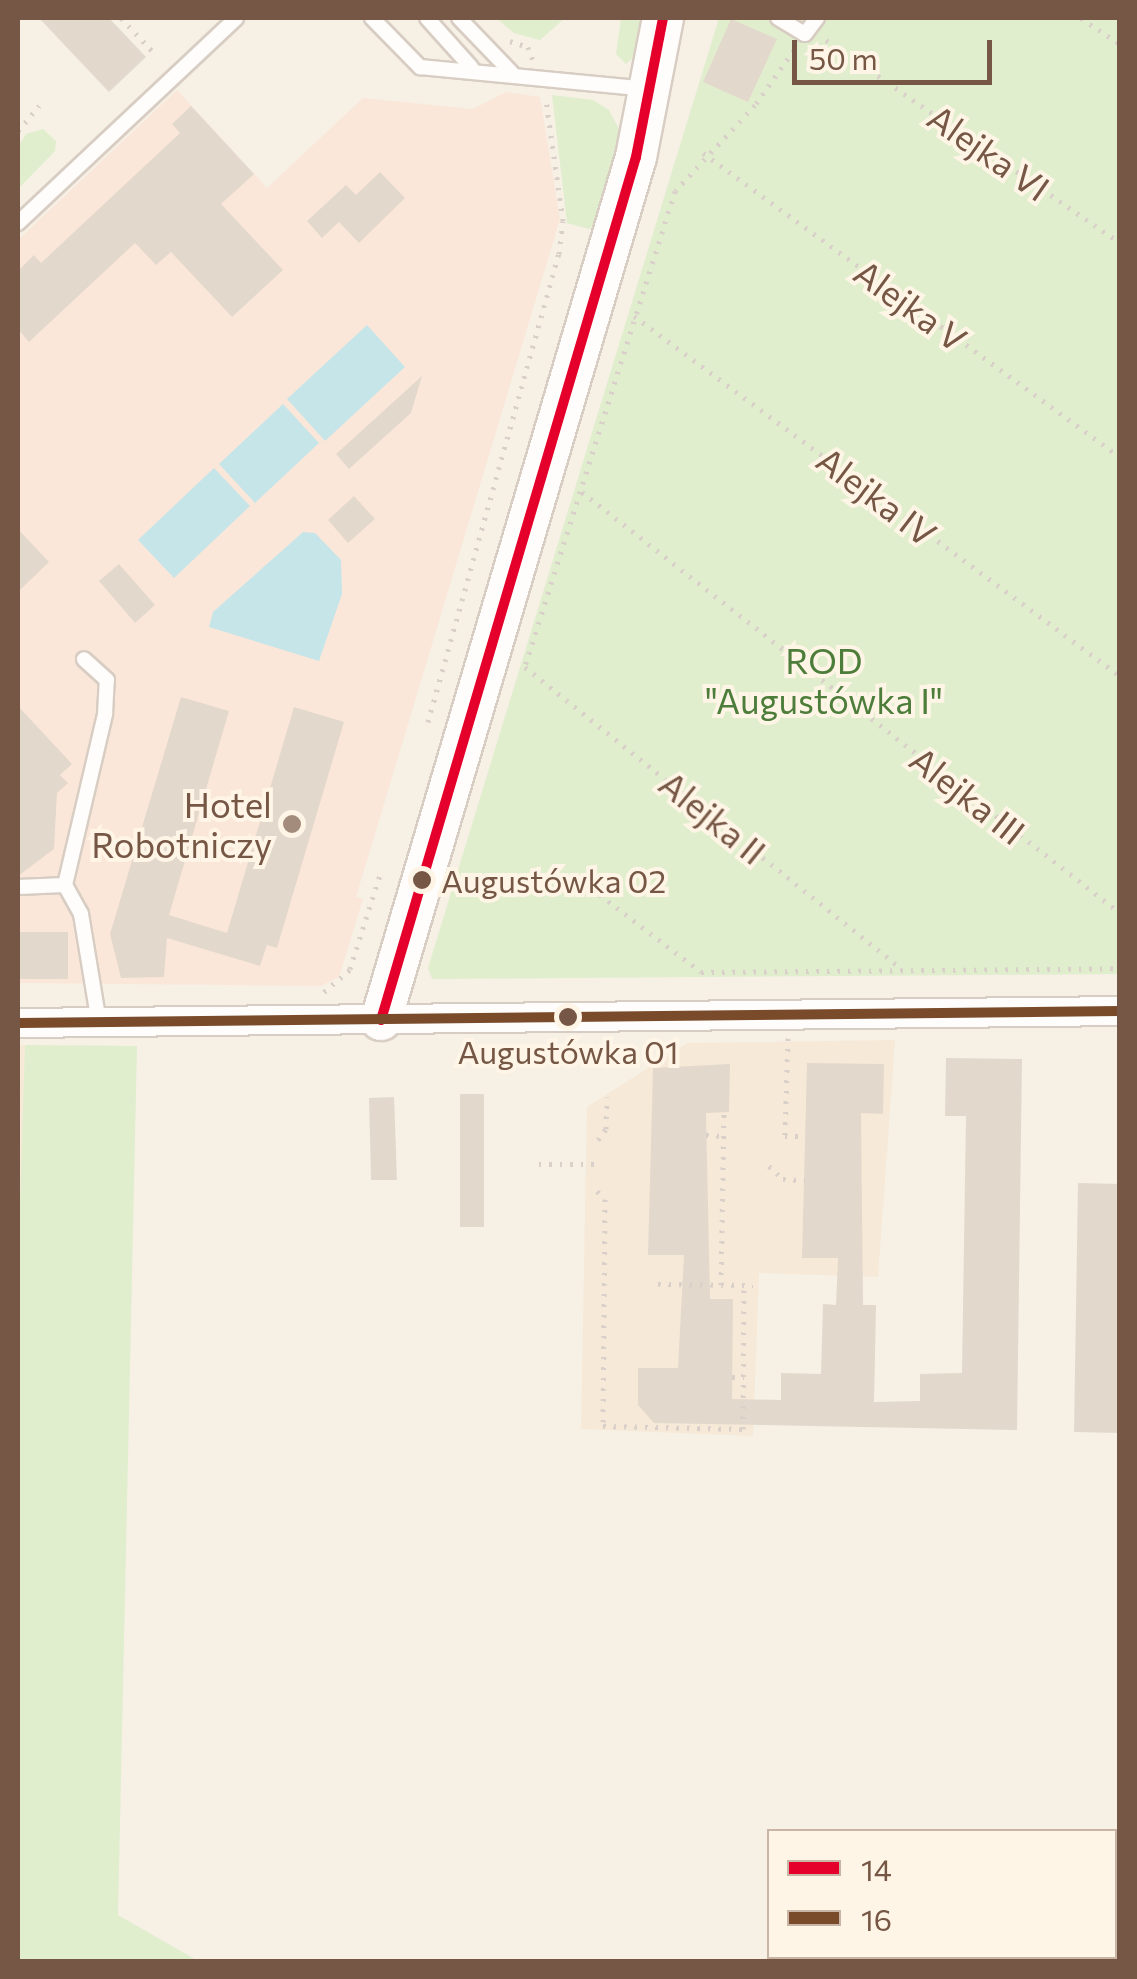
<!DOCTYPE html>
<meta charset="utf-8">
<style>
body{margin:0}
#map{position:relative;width:1137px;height:1979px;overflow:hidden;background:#f6f0e5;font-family:Commissioner,sans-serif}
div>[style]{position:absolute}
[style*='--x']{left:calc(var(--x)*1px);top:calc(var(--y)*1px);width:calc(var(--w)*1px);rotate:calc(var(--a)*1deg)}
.residential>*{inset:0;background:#f7e9d7}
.commercial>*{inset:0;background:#fbe7da}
.green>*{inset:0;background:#e0eece}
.water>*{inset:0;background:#c6e5e8}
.building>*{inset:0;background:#e3d8cc}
.path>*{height:5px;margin-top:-2.5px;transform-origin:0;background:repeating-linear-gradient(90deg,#dad0ca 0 2.5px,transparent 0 10.5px)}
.roads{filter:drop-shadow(2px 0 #d8cdc3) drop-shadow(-2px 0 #d8cdc3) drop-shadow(0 2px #d8cdc3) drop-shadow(0 -2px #d8cdc3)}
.lane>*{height:14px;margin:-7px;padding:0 7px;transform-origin:7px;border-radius:7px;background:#fefdfb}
.street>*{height:28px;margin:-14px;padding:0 14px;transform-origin:14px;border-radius:14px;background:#fefdfb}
.secondary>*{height:40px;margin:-20px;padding:0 20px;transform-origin:20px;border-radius:20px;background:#fefdfb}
.bus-1>*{height:10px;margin:-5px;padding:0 5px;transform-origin:5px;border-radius:5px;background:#e4002b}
.bus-2>*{height:10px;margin:-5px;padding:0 5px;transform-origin:5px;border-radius:5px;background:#7a4b2a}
.dots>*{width:28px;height:28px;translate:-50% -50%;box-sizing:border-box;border:5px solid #fff5e6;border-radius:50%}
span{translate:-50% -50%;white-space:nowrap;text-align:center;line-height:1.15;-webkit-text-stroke:8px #fff5e6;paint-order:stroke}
.bus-label{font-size:32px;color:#765644}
.left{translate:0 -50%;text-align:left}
.street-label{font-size:35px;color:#765644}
.park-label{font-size:35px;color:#4d7d3a}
.poi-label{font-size:35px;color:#765644}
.right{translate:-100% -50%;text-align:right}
.frame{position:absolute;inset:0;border:20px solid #765644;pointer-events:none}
.legend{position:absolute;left:767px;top:1829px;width:350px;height:130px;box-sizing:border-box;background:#fff5e6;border:2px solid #c8b5a5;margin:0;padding:12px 18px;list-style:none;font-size:30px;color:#765644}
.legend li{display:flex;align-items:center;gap:20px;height:50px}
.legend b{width:50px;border:2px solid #c8b5a5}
.scale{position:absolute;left:792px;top:40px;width:200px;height:45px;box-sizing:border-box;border:5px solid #765644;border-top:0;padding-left:12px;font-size:30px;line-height:35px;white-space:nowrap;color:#765644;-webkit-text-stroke:8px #fff5e6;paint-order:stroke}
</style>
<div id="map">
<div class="residential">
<i style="clip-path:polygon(895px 1040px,878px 1277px,759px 1273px,753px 1436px,581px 1429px,587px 1107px,687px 1043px)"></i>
<i style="clip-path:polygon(25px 1045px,24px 1149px,19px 1265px,18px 1046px)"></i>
</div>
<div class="commercial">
<i style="clip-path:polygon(177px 90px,267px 188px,363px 98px,473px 109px,506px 92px,540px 97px,560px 219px,356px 897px,363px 899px,339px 977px,321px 986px,18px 983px,18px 240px)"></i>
</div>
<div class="green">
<i style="clip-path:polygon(496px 18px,565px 18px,540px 40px,514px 33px)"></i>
<i style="clip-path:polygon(621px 18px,646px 18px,637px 54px,626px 64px,616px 54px)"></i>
<i style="clip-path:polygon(719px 18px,1119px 18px,1119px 974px,432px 979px,428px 968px)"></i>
<i style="clip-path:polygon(552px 95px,593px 100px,609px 110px,620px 131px,601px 220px,589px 229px,567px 223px)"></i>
<i style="clip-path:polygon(43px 129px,56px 141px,55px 151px,18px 189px,18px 147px,26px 134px)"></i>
<i style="clip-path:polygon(25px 1045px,137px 1046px,118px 1915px,198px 1961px,18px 1961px,18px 1265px)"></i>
</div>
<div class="water">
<i style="clip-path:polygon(367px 325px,405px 367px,325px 441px,287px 399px)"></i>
<i style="clip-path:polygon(283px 404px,319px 443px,255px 503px,219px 464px)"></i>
<i style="clip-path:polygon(214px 468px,250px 506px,174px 578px,138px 540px)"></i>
<i style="clip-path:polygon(303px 532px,315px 533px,341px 560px,342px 594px,319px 661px,209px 627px,213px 612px)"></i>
</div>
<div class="building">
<i style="clip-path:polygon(39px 18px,109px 18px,146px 57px,109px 92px)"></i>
<i style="clip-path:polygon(731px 19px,777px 39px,748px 102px,703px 82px)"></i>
<i style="clip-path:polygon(191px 106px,254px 174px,221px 204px,283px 270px,232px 317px,171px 252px,156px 265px,135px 243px,29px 342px,18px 329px,18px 271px,34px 255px,41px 263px,180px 133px,172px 124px)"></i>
<i style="clip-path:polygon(380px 172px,405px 198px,359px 243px,339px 222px,322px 238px,307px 221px,346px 185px,356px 195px)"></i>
<i style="clip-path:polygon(422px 376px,411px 413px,349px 469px,336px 454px)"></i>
<i style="clip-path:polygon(354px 496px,375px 519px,348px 543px,328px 520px)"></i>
<i style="clip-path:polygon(18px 529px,49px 562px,18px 592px)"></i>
<i style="clip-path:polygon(119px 564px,155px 605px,135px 623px,99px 581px)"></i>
<i style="clip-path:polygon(181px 697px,229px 711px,169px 915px,227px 933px,294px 707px,344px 722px,277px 948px,267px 945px,260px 966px,167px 938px,164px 977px,121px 978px,110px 934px)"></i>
<i style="clip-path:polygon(18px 706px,72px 764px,60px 775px,68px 783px,57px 793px,54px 849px,18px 876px)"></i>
<i style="clip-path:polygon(18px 932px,68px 932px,68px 979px,18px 979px)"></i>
<i style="clip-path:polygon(946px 1058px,1022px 1059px,1017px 1430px,654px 1423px,638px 1405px,638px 1368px,678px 1368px,684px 1255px,648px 1255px,653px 1068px,730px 1064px,729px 1112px,706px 1113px,710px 1299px,733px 1299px,732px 1399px,781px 1400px,781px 1373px,821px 1374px,823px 1304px,836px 1305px,838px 1258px,802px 1258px,807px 1063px,884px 1064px,883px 1114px,861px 1113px,863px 1305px,876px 1305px,874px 1402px,920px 1401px,920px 1374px,962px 1373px,966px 1116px,945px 1116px)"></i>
<i style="clip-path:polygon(460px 1094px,484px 1094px,484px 1227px,460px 1227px)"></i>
<i style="clip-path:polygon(394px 1097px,397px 1180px,371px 1180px,369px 1098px)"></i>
<i style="clip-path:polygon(1078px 1183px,1120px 1184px,1120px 1433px,1074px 1432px)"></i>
</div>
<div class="path">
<i style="--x:121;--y:18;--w:52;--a:46.5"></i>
<i style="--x:1081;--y:18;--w:47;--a:33.7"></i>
<i style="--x:826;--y:40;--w:357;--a:34.6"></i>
<i style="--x:510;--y:41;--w:19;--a:18"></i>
<i style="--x:528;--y:47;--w:15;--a:70"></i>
<i style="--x:794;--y:50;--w:67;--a:125.3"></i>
<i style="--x:755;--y:105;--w:117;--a:132.9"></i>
<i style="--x:675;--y:191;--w:499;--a:107.5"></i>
<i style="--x:525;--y:667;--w:480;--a:38.7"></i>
<i style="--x:18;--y:131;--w:33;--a:-50"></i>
<i style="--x:703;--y:153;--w:516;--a:36.09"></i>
<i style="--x:634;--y:316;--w:605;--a:36.53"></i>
<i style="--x:582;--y:492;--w:683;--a:38.04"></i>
<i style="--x:428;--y:722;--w:486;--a:-74.4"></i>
<i style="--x:559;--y:254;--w:33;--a:-83"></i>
<i style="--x:563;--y:221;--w:122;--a:-98"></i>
<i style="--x:583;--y:882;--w:148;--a:37.3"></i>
<i style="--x:701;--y:972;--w:419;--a:-0.5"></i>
<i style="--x:324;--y:992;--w:35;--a:-41"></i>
<i style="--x:350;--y:969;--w:102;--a:-72.3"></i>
<i style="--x:788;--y:1038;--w:98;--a:91.8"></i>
<i style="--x:785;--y:1136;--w:20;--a:0"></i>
<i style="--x:706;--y:1135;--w:17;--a:3"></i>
<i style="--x:598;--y:1140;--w:14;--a:-54"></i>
<i style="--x:606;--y:1129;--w:32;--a:-88"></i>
<i style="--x:539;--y:1164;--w:59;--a:0"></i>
<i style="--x:769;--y:1166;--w:19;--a:43"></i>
<i style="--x:783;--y:1179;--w:22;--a:3"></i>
<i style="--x:597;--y:1191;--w:11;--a:45"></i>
<i style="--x:605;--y:1199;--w:227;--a:90.5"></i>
<i style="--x:603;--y:1426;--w:140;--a:1.2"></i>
<i style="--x:743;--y:1429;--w:144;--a:-89.6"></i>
<i style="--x:658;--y:1284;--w:95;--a:0.6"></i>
<i style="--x:721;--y:1285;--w:173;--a:-89"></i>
<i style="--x:732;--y:1377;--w:12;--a:0"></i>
</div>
<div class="roads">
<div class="lane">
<i style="--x:372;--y:18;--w:69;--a:45.6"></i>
<i style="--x:420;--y:67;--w:229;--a:5.5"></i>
<i style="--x:427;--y:18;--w:66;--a:48.1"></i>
<i style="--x:459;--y:18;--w:76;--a:46.1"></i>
<i style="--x:778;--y:18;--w:31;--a:31"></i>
<i style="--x:805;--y:34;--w:20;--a:-53"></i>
<i style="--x:18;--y:223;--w:299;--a:-43.2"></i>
<i style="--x:65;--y:885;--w:33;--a:61"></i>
<i style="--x:81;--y:914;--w:110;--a:80.6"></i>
<i style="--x:18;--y:887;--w:47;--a:-2.4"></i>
<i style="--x:65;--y:885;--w:176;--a:-76.8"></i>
<i style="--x:105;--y:714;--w:34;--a:-87"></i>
<i style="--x:107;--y:680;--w:31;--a:-138"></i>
</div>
<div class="street">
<i style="--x:18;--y:1023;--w:1102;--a:-0.62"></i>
</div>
<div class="secondary">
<i style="--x:381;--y:1020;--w:900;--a:-73.54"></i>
<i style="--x:636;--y:157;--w:142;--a:-79"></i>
</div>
</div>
<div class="bus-1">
<i style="--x:381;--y:1020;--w:900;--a:-73.54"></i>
<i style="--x:636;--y:157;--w:142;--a:-79"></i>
</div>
<div class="bus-2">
<i style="--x:18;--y:1023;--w:1102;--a:-0.62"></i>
</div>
<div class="dots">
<i style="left:292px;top:824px;background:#a38c7c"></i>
<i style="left:422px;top:880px;background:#765644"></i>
<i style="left:568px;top:1017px;background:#765644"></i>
</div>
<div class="bus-label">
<span class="left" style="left:441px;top:880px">Augustówka 02</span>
<span style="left:568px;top:1051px">Augustówka 01</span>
</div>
<div class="street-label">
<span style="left:989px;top:152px;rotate:35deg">Alejka VI</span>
<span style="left:911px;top:305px;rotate:36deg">Alejka V</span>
<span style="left:877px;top:496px;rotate:37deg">Alejka IV</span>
<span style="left:968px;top:795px;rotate:38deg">Alejka III</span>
<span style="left:713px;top:817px;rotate:39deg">Alejka II</span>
</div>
<div class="park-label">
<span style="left:824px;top:680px">ROD<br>"Augustówka I"</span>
</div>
<div class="poi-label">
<span class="right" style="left:272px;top:824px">Hotel<br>Robotniczy</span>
</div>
<div class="frame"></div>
<ul class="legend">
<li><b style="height:12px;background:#e4002b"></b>14</li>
<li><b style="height:12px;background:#7a4b2a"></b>16</li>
</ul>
<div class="scale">50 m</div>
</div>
